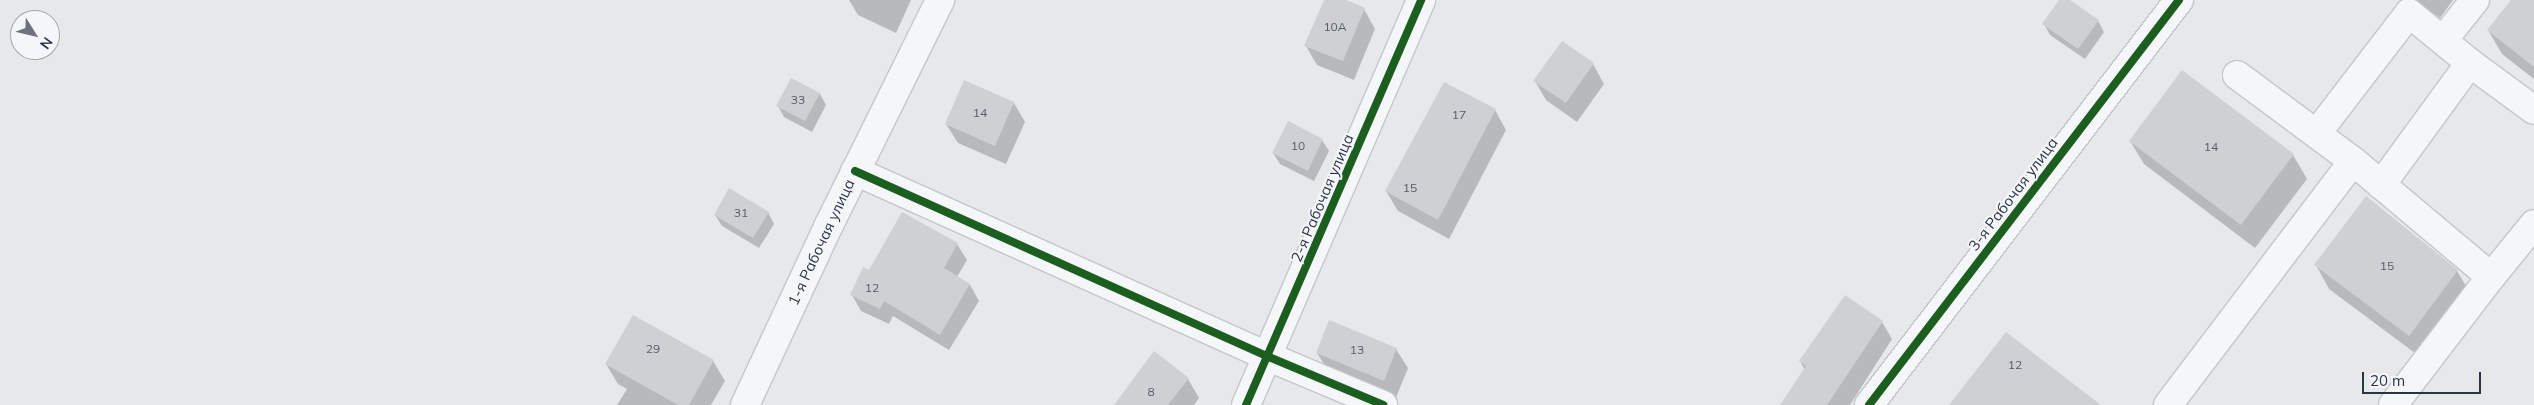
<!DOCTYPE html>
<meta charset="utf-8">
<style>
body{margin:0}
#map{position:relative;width:2534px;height:405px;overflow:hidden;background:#e6e8ea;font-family:Mulish,sans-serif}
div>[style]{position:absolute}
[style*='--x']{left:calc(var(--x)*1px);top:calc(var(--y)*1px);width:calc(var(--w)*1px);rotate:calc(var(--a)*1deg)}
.shadow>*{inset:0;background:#0003}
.building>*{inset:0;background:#ced0d3}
.roads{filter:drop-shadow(1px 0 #c4c6c8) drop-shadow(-1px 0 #c4c6c8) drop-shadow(0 1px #c4c6c8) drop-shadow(0 -1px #c4c6c8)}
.minor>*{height:28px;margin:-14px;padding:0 14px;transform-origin:14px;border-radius:14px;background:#f5f6f7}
.cycleway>*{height:8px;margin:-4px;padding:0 4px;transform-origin:4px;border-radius:4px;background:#1b5e20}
span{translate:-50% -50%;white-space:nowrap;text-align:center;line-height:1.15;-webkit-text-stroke:4px #f4f6f9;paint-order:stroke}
.number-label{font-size:12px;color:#545c69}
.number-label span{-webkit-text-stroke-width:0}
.street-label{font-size:15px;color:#2b3445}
.north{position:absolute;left:10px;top:10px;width:50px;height:50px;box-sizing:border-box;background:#f4f6f9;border:1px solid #a4a8b1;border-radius:50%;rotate:126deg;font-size:14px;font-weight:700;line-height:20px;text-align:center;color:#2b3445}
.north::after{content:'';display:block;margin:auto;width:18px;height:22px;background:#6c737f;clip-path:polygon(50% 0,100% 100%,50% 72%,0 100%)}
.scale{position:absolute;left:2362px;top:372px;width:119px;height:22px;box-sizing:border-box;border:2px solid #2b3445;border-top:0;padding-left:6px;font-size:15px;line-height:18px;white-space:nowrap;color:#2b3445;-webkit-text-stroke:4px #f4f6f9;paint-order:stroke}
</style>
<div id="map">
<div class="shadow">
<i style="clip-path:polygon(849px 0,911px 0,896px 33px,858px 15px)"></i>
<i style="clip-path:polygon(1325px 0,1343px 0,1364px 9px,1375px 29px,1354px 80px,1317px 65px,1306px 46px)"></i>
<i style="clip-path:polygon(2061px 0,2068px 0,2098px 21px,2104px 32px,2085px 59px,2050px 35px,2044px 24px)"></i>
<i style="clip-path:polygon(2415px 0,2453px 0,2440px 18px)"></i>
<i style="clip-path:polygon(2512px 0,2534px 0,2534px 79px,2502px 54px,2488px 30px)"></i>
<i style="clip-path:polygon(1562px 43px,1593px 64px,1604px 84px,1577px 122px,1546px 100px,1535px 81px)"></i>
<i style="clip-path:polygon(792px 79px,820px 94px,826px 105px,812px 132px,784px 117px,778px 106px)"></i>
<i style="clip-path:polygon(1014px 103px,1025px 122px,1006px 164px,958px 143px,946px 124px)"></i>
<i style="clip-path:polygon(1495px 110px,1506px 130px,1449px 239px,1398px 211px,1386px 191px)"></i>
<i style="clip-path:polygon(1288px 123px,1322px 140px,1329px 151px,1314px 181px,1280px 164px,1273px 153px)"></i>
<i style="clip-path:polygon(2130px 141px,2293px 155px,2307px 179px,2255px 248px,2144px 164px)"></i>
<i style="clip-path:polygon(768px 212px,774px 224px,759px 248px,722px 226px,715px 215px)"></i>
<i style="clip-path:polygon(957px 244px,967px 260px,957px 277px,970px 285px,979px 301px,949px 350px,893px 316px,889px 324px,861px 311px,852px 295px,869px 272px)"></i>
<i style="clip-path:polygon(2316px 265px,2457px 271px,2471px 294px,2423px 359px,2329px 289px)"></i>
<i style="clip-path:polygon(633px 316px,713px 361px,725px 381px,711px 405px,617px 405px,627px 389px,618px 384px,606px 364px)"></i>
<i style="clip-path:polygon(1882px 322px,1892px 339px,1850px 405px,1781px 405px,1805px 370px,1800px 361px)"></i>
<i style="clip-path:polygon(1396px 349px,1408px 368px,1395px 400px,1329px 372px,1317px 353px)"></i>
<i style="clip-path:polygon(1188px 379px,1199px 398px,1194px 405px,1115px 405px)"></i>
</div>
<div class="building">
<i style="clip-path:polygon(1324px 0,1346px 0,1365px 8px,1343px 61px,1304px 46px)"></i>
<i style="clip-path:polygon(2059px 0,2070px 0,2099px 20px,2078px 49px,2042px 24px)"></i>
<i style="clip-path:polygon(2511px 0,2534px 0,2534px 67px,2487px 30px)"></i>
<i style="clip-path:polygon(1562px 41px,1594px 63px,1566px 103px,1533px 81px)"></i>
<i style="clip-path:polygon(2182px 70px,2294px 154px,2241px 225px,2129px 141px)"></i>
<i style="clip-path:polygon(791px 78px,820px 93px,805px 121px,776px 106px)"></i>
<i style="clip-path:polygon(964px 80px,1014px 102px,995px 146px,945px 124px)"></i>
<i style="clip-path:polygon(1444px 82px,1496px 109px,1438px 220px,1385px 191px)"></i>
<i style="clip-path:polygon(1288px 121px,1323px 139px,1308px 171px,1272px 153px)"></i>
<i style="clip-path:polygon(729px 188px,769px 212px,753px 238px,714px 215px)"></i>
<i style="clip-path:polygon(2366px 196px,2458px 270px,2409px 336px,2314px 265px)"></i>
<i style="clip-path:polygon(902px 212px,958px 243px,944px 268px,970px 284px,940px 335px,884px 301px,880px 309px,850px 295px,863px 267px,869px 270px)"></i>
<i style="clip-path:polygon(1845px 295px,1883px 321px,1827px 405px,1780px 405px,1806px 366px,1799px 361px)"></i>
<i style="clip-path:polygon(633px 315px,714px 360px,689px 405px,678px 405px,605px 364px)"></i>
<i style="clip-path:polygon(1329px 320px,1397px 348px,1384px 381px,1316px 353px)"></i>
<i style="clip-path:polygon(2006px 332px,2101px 405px,1949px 405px)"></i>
<i style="clip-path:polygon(1154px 351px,1189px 378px,1168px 405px,1114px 405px)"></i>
</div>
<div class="roads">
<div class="minor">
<i style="--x:2443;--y:40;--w:51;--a:-51.3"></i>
<i style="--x:2237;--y:75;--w:144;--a:36.6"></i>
<i style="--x:2317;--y:133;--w:151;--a:-52.5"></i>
<i style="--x:2409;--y:13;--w:79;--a:39.3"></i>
<i style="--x:855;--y:171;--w:454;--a:24.2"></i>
<i style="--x:1269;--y:357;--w:124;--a:22.8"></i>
<i style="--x:2381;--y:185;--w:151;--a:-53.9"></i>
<i style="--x:2470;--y:63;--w:79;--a:36.3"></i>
<i style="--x:745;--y:405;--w:199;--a:-65"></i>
<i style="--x:829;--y:225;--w:251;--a:-63.7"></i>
<i style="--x:1246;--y:405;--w:441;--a:-66.6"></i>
<i style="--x:1869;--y:405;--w:510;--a:-52.57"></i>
<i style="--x:2168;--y:405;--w:306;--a:-52.8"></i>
<i style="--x:2353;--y:161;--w:180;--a:40"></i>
<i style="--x:2491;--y:277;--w:68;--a:-50.9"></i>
<i style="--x:2393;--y:405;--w:161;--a:-52.6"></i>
</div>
</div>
<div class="cycleway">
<i style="--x:855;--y:171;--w:454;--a:24.2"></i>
<i style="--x:1269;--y:357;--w:124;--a:22.8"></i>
<i style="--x:1246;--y:405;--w:441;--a:-66.6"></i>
<i style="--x:1869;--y:405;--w:510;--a:-52.57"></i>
</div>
<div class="number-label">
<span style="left:1335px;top:27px">10А</span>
<span style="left:798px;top:100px">33</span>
<span style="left:980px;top:113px">14</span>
<span style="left:1459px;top:115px">17</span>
<span style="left:1298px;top:146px">10</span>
<span style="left:2211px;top:147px">14</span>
<span style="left:1410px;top:188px">15</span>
<span style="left:741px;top:213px">31</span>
<span style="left:2387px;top:266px">15</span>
<span style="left:872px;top:288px">12</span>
<span style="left:653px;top:349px">29</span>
<span style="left:1357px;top:350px">13</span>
<span style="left:2015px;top:365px">12</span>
<span style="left:1151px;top:392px">8</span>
</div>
<div class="street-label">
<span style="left:2013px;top:194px;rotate:-53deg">3-я Рабочая улица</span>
<span style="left:1322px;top:198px;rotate:-67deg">2-я Рабочая улица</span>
<span style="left:821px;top:242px;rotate:-65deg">1-я Рабочая улица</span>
</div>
<div class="north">N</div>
<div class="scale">20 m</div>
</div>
